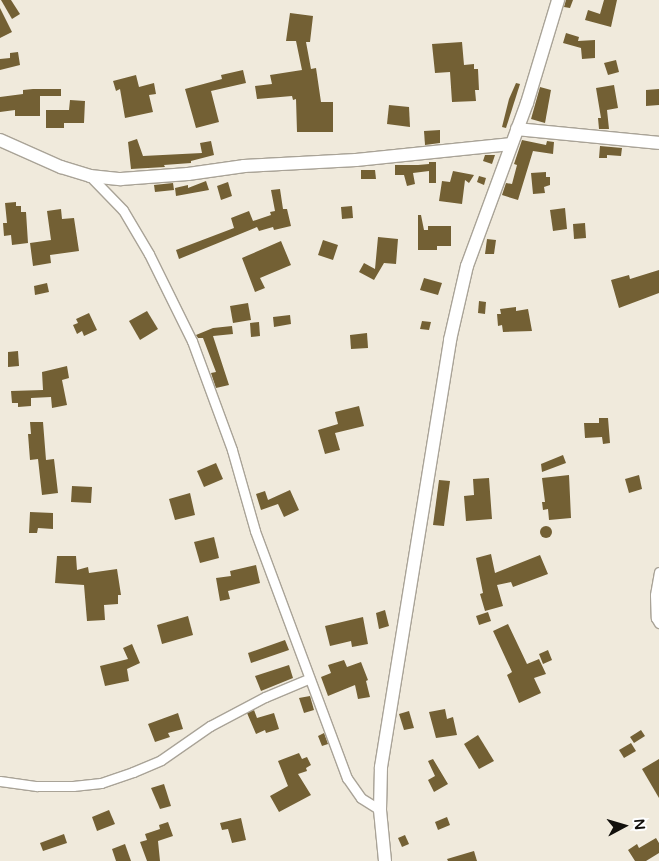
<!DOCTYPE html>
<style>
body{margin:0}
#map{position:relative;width:659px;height:861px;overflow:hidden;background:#f0eadc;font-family:"Varela Round",sans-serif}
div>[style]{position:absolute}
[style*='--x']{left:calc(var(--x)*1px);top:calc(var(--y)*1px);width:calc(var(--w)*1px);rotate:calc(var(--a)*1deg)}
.building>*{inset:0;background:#736034}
.round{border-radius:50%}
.roads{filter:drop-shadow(1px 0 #a9a397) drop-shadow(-1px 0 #a9a397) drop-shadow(0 1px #a9a397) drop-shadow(0 -1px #a9a397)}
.minor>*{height:9px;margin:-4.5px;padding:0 4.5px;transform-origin:4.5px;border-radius:4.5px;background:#fff}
.secondary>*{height:12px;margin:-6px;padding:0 6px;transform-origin:6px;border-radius:6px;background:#fff}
span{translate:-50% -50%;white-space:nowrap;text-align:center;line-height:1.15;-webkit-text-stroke:5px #fff;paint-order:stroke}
.north{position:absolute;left:599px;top:801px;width:50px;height:50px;-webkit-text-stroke:4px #fff;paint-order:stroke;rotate:84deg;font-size:14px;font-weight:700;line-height:20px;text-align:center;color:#12100c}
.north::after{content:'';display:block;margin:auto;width:18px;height:22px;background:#12100c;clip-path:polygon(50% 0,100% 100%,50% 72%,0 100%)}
</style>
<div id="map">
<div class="building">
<i style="clip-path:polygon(1px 0,11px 0,20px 14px,12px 19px)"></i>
<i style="clip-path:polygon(566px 0,573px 0,570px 8px,564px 7px)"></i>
<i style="clip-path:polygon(604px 0,617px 0,611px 27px,585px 20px,588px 10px,600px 14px)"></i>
<i style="clip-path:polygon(0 8px,12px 32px,0 38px)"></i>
<i style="clip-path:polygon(290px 13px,313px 16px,310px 42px,306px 42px,311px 69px,316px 68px,321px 102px,333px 102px,333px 132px,297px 132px,296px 99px,293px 100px,292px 96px,257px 99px,255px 86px,272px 84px,270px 75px,302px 70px,296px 41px,286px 41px)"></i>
<i style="clip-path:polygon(566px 33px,579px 37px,578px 41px,595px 40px,595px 58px,582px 59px,581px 48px,563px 43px)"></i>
<i style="clip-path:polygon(462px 42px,464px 65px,474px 64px,474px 69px,478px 69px,479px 90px,475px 90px,476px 101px,452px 102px,450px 72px,435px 73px,432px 44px)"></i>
<i style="clip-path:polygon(18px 52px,20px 65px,0 70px,0 59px,10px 58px,10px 53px)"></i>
<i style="clip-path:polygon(616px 60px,619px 72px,608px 75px,604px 63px)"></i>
<i style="clip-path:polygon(243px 70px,246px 83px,211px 91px,219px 122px,196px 128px,185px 89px,222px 79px,221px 75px)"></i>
<i style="clip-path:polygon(136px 75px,139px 87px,154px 83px,156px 94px,149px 95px,153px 112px,125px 118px,120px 89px,116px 91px,113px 81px)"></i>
<i style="clip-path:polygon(516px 83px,520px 84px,506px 128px,502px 127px,509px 99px)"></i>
<i style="clip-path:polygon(614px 85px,618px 108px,607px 110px,609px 129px,599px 129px,598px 118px,601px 118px,596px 88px)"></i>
<i style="clip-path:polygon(540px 87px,551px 90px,545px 123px,531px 119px)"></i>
<i style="clip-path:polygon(33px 89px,61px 89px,61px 96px,40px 96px,40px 116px,15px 116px,15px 110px,0 112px,0 97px,23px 94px,23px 90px)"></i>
<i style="clip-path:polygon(659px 89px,659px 105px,646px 106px,646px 90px)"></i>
<i style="clip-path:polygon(70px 100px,85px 101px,84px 123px,64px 123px,64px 128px,46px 128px,46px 110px,69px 110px)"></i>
<i style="clip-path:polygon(389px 105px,409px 107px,410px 127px,387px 124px)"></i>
<i style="clip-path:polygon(440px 130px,440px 143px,425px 145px,424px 131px)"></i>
<i style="clip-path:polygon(137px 139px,143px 156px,202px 153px,200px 143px,211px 141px,214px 155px,191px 161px,191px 163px,164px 165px,165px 167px,131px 169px,128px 142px)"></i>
<i style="clip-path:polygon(522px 140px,546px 145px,547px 141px,554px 142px,553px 154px,533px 151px,518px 200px,502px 195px,506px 183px,512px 184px,517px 165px,514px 164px)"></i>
<i style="clip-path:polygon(600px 146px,622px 148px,621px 156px,607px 155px,607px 158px,599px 158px)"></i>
<i style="clip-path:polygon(485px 155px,495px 155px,492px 164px,483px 161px)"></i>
<i style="clip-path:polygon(429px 162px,436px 162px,436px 183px,429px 183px,429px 171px,413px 173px,415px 184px,407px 186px,404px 175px,395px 175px,395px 165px,418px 165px,429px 164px)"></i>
<i style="clip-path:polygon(361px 170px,375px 170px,376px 179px,361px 179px)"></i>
<i style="clip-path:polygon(453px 171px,474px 175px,469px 183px,465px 180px,462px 204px,439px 201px,442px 181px,450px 182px)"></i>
<i style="clip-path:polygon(546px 172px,546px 177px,550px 177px,550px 185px,544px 187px,545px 193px,533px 194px,531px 173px)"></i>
<i style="clip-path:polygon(479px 176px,486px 178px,484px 185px,477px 182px)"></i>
<i style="clip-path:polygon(206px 181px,209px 190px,176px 196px,175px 188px,188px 185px,188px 188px)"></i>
<i style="clip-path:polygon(228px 182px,232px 196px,221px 200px,217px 186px)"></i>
<i style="clip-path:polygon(173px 183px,174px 190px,155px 192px,154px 185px)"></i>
<i style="clip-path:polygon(280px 189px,283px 209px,287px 209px,291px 226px,274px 230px,273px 227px,259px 231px,257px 227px,179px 259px,176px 250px,234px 228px,231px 218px,249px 211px,253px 221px,271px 215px,270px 212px,275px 211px,271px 190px)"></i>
<i style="clip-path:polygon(16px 202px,16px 206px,21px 206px,21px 212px,26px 212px,28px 243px,12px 245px,11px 235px,4px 236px,3px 223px,7px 223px,5px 203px)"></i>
<i style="clip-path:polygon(352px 206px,353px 218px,342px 219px,341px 207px)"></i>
<i style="clip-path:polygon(565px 208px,567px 229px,553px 231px,550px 210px)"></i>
<i style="clip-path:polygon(61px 209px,62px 219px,74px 218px,79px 251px,50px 255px,51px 263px,33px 266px,30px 243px,51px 240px,47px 211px)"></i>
<i style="clip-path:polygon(418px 215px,421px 215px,424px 230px,428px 230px,428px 226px,451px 226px,451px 246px,437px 246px,437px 250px,418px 250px)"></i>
<i style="clip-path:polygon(585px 223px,586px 238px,574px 239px,573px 224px)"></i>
<i style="clip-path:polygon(378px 237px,398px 239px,396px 264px,384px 263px,374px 280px,359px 272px,364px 263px,375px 269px)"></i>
<i style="clip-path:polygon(487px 239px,496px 240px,494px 254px,485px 254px)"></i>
<i style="clip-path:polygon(323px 240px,338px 245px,333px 260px,318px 255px)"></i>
<i style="clip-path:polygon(281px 241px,291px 265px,260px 278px,265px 288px,255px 292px,242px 258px)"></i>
<i style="clip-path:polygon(659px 270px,659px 293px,619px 308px,611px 280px,629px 275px,630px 279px)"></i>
<i style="clip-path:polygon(424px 278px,442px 283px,438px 295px,420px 290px)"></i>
<i style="clip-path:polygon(47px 283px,49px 292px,35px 295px,34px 286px)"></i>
<i style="clip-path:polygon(479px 301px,486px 302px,485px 314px,478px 313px)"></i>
<i style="clip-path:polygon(248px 303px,251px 320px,233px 323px,230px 306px)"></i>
<i style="clip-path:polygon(516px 307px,516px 311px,528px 309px,532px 331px,503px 332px,502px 325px,498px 326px,497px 314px,501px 314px,500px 309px)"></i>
<i style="clip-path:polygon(147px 311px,158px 329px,140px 340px,129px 321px)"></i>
<i style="clip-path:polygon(89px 313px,97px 330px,84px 336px,82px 331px,77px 334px,73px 325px,78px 323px,76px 319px)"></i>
<i style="clip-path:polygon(290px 315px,291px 324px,274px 327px,273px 317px)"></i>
<i style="clip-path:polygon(422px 321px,431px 322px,429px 330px,420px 329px)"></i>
<i style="clip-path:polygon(259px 322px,260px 336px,251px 337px,250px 323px)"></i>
<i style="clip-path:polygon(232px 326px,233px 334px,213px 336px,229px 385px,216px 388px,211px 373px,216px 372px,203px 338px,198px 338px,196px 335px,213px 328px)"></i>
<i style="clip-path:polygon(367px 333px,368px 348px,351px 349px,350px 335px)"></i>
<i style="clip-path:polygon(18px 351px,19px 366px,8px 367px,8px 352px)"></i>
<i style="clip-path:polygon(67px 366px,69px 378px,62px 380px,67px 405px,52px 408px,51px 397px,31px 398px,31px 406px,18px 407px,18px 403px,12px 403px,11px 391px,43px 390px,42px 372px)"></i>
<i style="clip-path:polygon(359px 406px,364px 426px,335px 433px,340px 450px,325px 454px,318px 430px,338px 424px,335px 412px)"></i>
<i style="clip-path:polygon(599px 418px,608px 418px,610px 443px,603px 444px,602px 437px,585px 438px,584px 423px,599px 423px)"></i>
<i style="clip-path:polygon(30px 422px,43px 422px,46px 460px,54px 459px,58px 493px,42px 495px,38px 459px,30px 460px,28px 434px,31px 434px)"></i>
<i style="clip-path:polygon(563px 455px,566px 463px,542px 472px,541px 464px)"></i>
<i style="clip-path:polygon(216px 463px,223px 479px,204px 487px,197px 471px)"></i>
<i style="clip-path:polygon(569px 475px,571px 518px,549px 520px,548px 509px,543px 510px,542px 502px,545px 502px,542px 478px)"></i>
<i style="clip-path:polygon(639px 475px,642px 489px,629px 493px,625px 479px)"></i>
<i style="clip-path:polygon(489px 478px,492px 519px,466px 521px,464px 496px,474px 495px,473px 479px)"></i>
<i style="clip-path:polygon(439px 480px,450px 481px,444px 526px,433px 525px)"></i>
<i style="clip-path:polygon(72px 486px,92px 487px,91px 503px,71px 502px)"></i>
<i style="clip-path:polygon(290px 490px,299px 510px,284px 517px,278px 504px,261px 510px,256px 494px,265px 491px,268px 500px)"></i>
<i style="clip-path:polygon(190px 493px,195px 515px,175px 520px,169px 499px)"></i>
<i style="clip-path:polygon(30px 512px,53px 513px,53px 529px,38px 528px,37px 533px,29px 533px)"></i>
<i class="round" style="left:540px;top:526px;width:12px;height:12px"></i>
<i style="clip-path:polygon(214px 537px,219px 558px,200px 563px,194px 542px)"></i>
<i style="clip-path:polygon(491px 554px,495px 573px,540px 555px,548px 574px,513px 587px,511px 582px,497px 585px,503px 606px,485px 611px,480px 594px,483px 593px,476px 558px)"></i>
<i style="clip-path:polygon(57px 556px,76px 556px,77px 570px,88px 567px,89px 573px,117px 569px,121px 595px,118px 595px,118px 604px,104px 605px,105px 620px,87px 621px,84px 585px,55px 583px)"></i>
<i style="clip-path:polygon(256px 565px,260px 583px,228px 591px,230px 599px,220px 601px,216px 578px,231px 576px,230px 571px)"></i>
<i style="clip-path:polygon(385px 610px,389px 626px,379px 629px,376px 613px)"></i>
<i style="clip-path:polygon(488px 612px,491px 621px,479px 625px,476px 616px)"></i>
<i style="clip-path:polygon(188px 616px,193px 635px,162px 644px,157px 625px)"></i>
<i style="clip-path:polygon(363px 617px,368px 644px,352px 647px,351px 641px,330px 646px,325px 626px)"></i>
<i style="clip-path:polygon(508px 624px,527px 664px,539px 659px,546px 674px,534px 678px,541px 693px,519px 703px,507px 675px,512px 672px,493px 631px)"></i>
<i style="clip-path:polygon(285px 640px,289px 650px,251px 663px,248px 653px)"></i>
<i style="clip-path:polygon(132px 644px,140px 663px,127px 669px,129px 681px,105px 686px,100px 666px,128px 659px,123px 648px)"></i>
<i style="clip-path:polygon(548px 650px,552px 660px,543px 664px,539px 654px)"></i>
<i style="clip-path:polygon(344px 660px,347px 667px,361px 662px,368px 680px,366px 681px,370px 697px,358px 699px,355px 685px,328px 696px,321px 677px,331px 673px,328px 665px)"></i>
<i style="clip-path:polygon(289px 665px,293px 678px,261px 691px,255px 676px)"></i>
<i style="clip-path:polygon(310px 696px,314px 710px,304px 713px,299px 698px)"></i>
<i style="clip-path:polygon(445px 709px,447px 719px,453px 717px,457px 735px,436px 738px,429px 712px)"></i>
<i style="clip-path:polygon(254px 710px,257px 718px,274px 713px,279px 729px,266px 733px,265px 730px,256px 734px,247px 713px)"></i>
<i style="clip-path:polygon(409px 711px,414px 728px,404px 730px,399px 714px)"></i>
<i style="clip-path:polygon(178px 713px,183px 729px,168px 733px,170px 737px,155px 742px,148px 724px)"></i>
<i style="clip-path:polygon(641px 730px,645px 736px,634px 743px,630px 737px)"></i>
<i style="clip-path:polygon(324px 733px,328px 744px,322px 746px,318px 736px)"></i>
<i style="clip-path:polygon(478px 735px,494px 761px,479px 769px,464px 744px)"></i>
<i style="clip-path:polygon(631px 743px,636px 751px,624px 758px,619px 750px)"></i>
<i style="clip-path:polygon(299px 753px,302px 759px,307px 757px,311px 765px,306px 768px,307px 771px,298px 774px,311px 795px,279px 812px,270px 796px,288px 786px,278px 761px)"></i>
<i style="clip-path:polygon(433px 759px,448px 784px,434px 792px,428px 780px,435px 776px,428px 761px)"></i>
<i style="clip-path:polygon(659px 759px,659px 798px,642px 769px)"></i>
<i style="clip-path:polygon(164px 784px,171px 806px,160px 809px,151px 788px)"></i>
<i style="clip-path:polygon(109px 810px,115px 824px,97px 831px,92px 817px)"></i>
<i style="clip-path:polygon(447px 817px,450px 825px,438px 830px,435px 822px)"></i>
<i style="clip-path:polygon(241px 818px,246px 840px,232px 843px,228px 829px,222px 830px,220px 823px)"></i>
<i style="clip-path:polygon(168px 822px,173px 836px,158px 841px,160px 861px,147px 861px,140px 842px,147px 840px,145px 834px,160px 829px,159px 825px)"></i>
<i style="clip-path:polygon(64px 834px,67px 843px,43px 851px,40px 843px)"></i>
<i style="clip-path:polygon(405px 835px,409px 844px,402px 847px,398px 838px)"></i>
<i style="clip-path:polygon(656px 838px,659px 843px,659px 853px,646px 861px,635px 861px,628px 850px,637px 844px,639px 848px)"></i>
<i style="clip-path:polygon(125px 844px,131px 861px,116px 861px,112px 849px)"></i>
<i style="clip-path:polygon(474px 851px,477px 861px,448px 861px,447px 859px)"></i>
</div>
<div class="roads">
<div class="minor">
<i style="--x:90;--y:176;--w:47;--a:45.9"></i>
<i style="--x:123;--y:210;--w:51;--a:59.4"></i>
<i style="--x:149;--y:254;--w:97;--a:63.7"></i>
<i style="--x:192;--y:341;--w:116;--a:69.8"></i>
<i style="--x:232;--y:450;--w:84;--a:74.1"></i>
<i style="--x:255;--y:531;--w:264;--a:69.6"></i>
<i style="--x:347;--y:778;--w:24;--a:55"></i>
<i style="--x:361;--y:798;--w:22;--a:32"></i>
<i style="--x:659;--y:572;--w:23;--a:100"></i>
<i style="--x:655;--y:595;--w:23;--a:88"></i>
<i style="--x:656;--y:618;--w:6;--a:59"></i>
<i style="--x:0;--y:781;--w:37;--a:8"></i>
<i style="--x:37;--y:786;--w:36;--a:0"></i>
<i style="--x:73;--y:786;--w:28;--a:-6"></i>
<i style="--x:101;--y:783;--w:34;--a:-19"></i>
<i style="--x:133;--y:772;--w:30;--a:-23"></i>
<i style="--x:161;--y:760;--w:60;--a:-34.8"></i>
<i style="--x:210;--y:726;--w:62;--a:-27.8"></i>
<i style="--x:265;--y:697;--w:47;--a:-22.7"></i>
</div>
<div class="secondary">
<i style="--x:517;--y:129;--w:143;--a:5.6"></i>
<i style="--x:0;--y:140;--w:67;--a:23.9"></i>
<i style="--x:61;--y:167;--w:30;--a:17"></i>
<i style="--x:90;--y:176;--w:31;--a:6"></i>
<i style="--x:121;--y:179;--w:67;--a:-4.3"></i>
<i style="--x:188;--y:174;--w:57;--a:-8.1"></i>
<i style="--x:244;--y:166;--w:112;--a:-3.1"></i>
<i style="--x:356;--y:160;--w:156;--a:-5.9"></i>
<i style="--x:385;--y:861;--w:51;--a:-95.6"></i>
<i style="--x:380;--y:810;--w:43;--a:-88.7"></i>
<i style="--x:381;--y:767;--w:433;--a:-80.8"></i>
<i style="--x:450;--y:340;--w:76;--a:-77.1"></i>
<i style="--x:467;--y:266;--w:174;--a:-69.8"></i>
<i style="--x:527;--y:103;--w:108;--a:-73.2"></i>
</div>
</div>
<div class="north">N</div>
</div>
